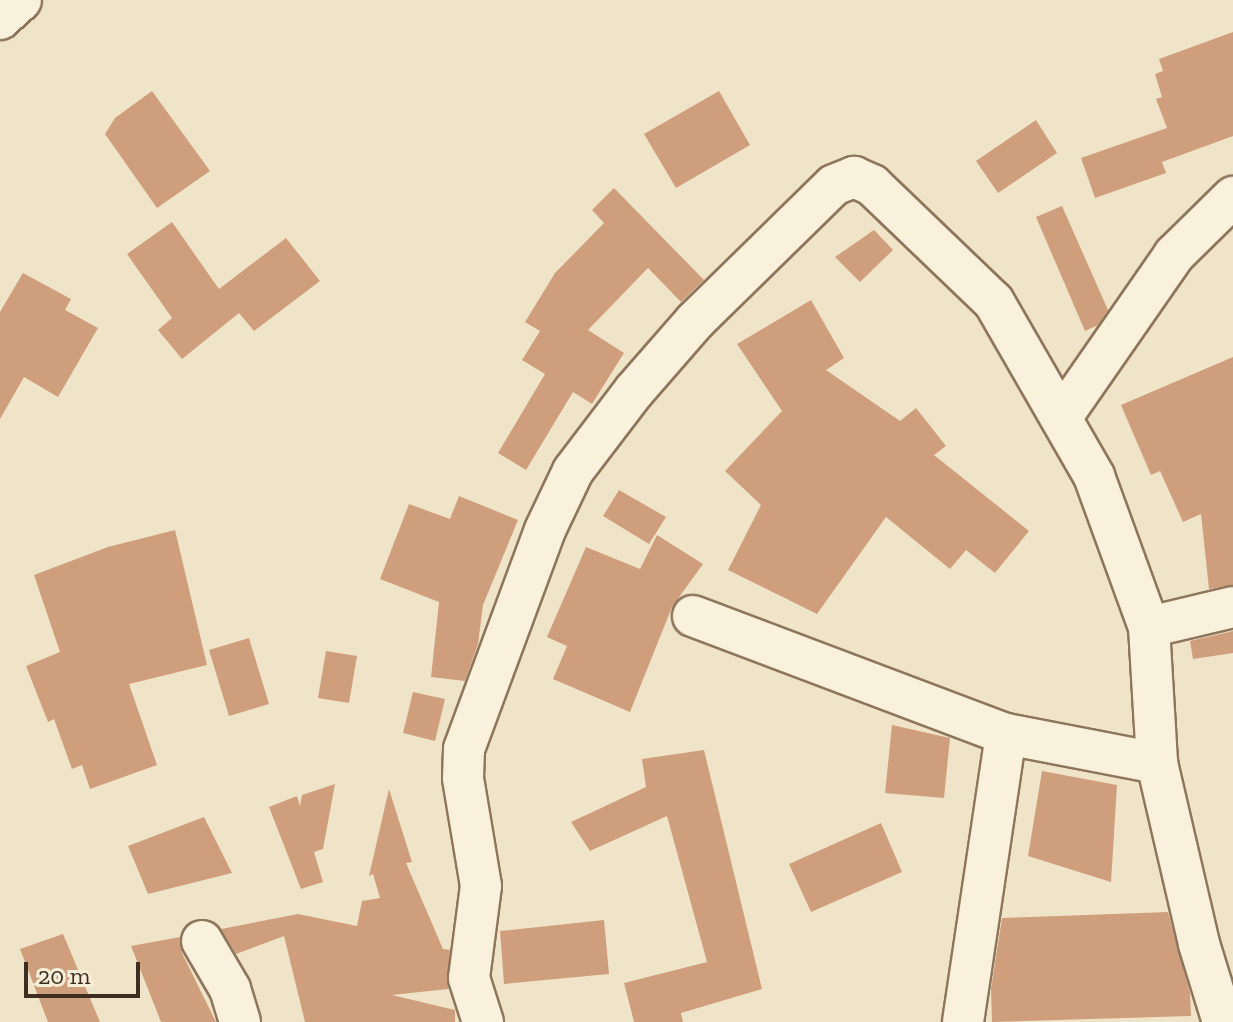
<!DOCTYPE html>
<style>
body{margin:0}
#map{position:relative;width:1233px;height:1022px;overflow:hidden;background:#f0e4c8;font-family:"Zilla Slab",serif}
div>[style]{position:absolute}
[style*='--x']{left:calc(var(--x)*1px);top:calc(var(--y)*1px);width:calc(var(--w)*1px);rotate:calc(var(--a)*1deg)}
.building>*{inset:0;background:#cf9f7d}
.roads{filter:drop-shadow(2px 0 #8d765c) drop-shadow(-2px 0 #8d765c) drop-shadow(0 2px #8d765c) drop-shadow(0 -2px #8d765c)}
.minor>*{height:40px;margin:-20px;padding:0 20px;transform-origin:20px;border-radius:20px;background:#faf1dc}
span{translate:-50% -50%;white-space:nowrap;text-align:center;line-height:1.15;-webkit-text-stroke:6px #f7eed8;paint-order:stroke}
.scale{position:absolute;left:24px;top:962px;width:116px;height:36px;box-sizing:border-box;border:4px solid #3d2e20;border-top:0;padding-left:10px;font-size:24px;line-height:28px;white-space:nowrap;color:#3d2e20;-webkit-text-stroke:6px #f7eed8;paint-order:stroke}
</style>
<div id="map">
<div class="building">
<i style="clip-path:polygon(1233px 32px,1233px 136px,1162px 162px,1166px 173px,1095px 198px,1081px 158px,1167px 128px,1156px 99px,1162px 97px,1155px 74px,1163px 71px,1159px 59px)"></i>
<i style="clip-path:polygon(152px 91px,210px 171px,157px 208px,105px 134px,115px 118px)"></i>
<i style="clip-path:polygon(719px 91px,750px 145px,676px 188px,644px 134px)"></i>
<i style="clip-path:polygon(1036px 120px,1057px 153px,998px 193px,976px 161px)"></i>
<i style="clip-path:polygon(614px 188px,704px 280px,681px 302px,648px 268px,588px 330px,624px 353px,592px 404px,573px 392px,526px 470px,498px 453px,545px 374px,522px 360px,540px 331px,525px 322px,555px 273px,604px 223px,592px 210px)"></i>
<i style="clip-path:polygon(1062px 206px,1108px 310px,1098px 325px,1085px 331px,1036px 217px)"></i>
<i style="clip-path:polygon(172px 222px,219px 289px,286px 238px,320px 281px,254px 331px,239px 313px,182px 359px,158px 330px,172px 318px,127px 254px)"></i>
<i style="clip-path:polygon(874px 230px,893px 250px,860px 282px,835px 257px)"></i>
<i style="clip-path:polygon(23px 273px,71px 299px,65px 310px,98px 328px,58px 397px,24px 377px,0 419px,0 312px)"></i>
<i style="clip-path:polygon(811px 300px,844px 358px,826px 370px,900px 421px,916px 408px,946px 446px,934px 455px,1029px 531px,995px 573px,966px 550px,950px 569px,886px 517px,817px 614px,728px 570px,761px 505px,725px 471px,782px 411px,737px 344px)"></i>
<i style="clip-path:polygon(1233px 357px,1233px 585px,1209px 589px,1201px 514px,1183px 522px,1160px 471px,1151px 475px,1121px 405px)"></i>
<i style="clip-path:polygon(619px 490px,666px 517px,649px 544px,603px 516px)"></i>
<i style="clip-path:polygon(459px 496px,518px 520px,483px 605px,478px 644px,465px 681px,431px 677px,439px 602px,380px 579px,409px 504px,450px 519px)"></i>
<i style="clip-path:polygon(175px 530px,207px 665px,129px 684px,157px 765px,90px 789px,82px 765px,72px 769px,54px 719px,48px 722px,26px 666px,60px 652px,34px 575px,108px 547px)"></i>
<i style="clip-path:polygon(657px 535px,703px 564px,672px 607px,630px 712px,553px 679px,567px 646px,547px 637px,586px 547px,640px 569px)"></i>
<i style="clip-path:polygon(1233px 631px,1233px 653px,1193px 659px,1190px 641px)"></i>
<i style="clip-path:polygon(249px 638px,269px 704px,229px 716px,209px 650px)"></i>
<i style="clip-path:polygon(326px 651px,357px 656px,349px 703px,318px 698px)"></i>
<i style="clip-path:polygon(413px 692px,445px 699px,435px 741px,403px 733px)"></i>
<i style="clip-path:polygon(892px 725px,950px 738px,944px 798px,885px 793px)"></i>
<i style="clip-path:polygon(704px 750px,762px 989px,681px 1013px,683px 1022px,634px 1022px,624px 983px,707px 962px,667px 816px,590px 851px,571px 822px,646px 787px,642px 759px)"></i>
<i style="clip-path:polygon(1042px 771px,1117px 785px,1111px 882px,1028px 856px)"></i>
<i style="clip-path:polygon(335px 784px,323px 849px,314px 852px,323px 882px,301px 889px,269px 807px,297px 796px,300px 806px,302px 795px)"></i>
<i style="clip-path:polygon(389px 789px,412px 862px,406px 863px,443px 949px,450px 950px,448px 989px,392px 995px,455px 1010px,455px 1022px,305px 1022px,284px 936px,236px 954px,221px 929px,298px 914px,357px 926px,362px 901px,380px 898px,373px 874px,369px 876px)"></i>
<i style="clip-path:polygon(204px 817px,232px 873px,148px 894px,128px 846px)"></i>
<i style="clip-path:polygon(881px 823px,902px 872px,811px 912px,789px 864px)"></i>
<i style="clip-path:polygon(1168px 912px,1190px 993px,1191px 1016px,992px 1022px,991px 989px,1002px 918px)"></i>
<i style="clip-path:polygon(604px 920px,609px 974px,504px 984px,500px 931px)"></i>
<i style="clip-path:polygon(63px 934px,100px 1022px,48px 1022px,20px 949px)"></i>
<i style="clip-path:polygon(180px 937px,182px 953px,216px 1022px,161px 1022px,131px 946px)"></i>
</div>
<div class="roads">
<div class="minor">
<i style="--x:0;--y:19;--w:28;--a:-42"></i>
<i style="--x:1063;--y:415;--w:195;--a:-55.2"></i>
<i style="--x:1174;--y:255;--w:83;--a:-44.5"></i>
<i style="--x:693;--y:616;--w:335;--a:20.7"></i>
<i style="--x:1006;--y:734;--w:154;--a:10.9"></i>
<i style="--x:1149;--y:627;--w:86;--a:-13.4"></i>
<i style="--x:202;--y:941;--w:56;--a:59.7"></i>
<i style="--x:230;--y:989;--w:34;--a:73"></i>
<i style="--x:483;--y:1022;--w:46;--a:-107.7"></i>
<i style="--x:469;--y:978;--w:93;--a:-82.6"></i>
<i style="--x:481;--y:886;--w:109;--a:-99.5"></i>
<i style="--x:463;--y:778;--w:29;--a:-88"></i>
<i style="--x:464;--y:749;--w:233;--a:-69.7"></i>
<i style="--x:545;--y:530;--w:65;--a:-64.6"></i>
<i style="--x:573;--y:471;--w:101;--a:-52.7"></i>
<i style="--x:634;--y:391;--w:93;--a:-48.9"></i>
<i style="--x:695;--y:321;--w:194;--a:-44.4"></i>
<i style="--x:834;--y:185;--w:22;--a:-22"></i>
<i style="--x:854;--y:177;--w:20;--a:24"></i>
<i style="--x:872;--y:185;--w:169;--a:43.8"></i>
<i style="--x:994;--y:302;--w:201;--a:60.1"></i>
<i style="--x:1094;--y:476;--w:161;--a:70"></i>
<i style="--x:1149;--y:627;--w:136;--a:86.6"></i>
<i style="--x:1157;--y:763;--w:186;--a:76.9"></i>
<i style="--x:1199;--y:944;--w:82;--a:72.9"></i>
<i style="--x:963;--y:1022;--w:291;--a:-81.5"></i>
</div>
</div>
<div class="scale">20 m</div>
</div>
